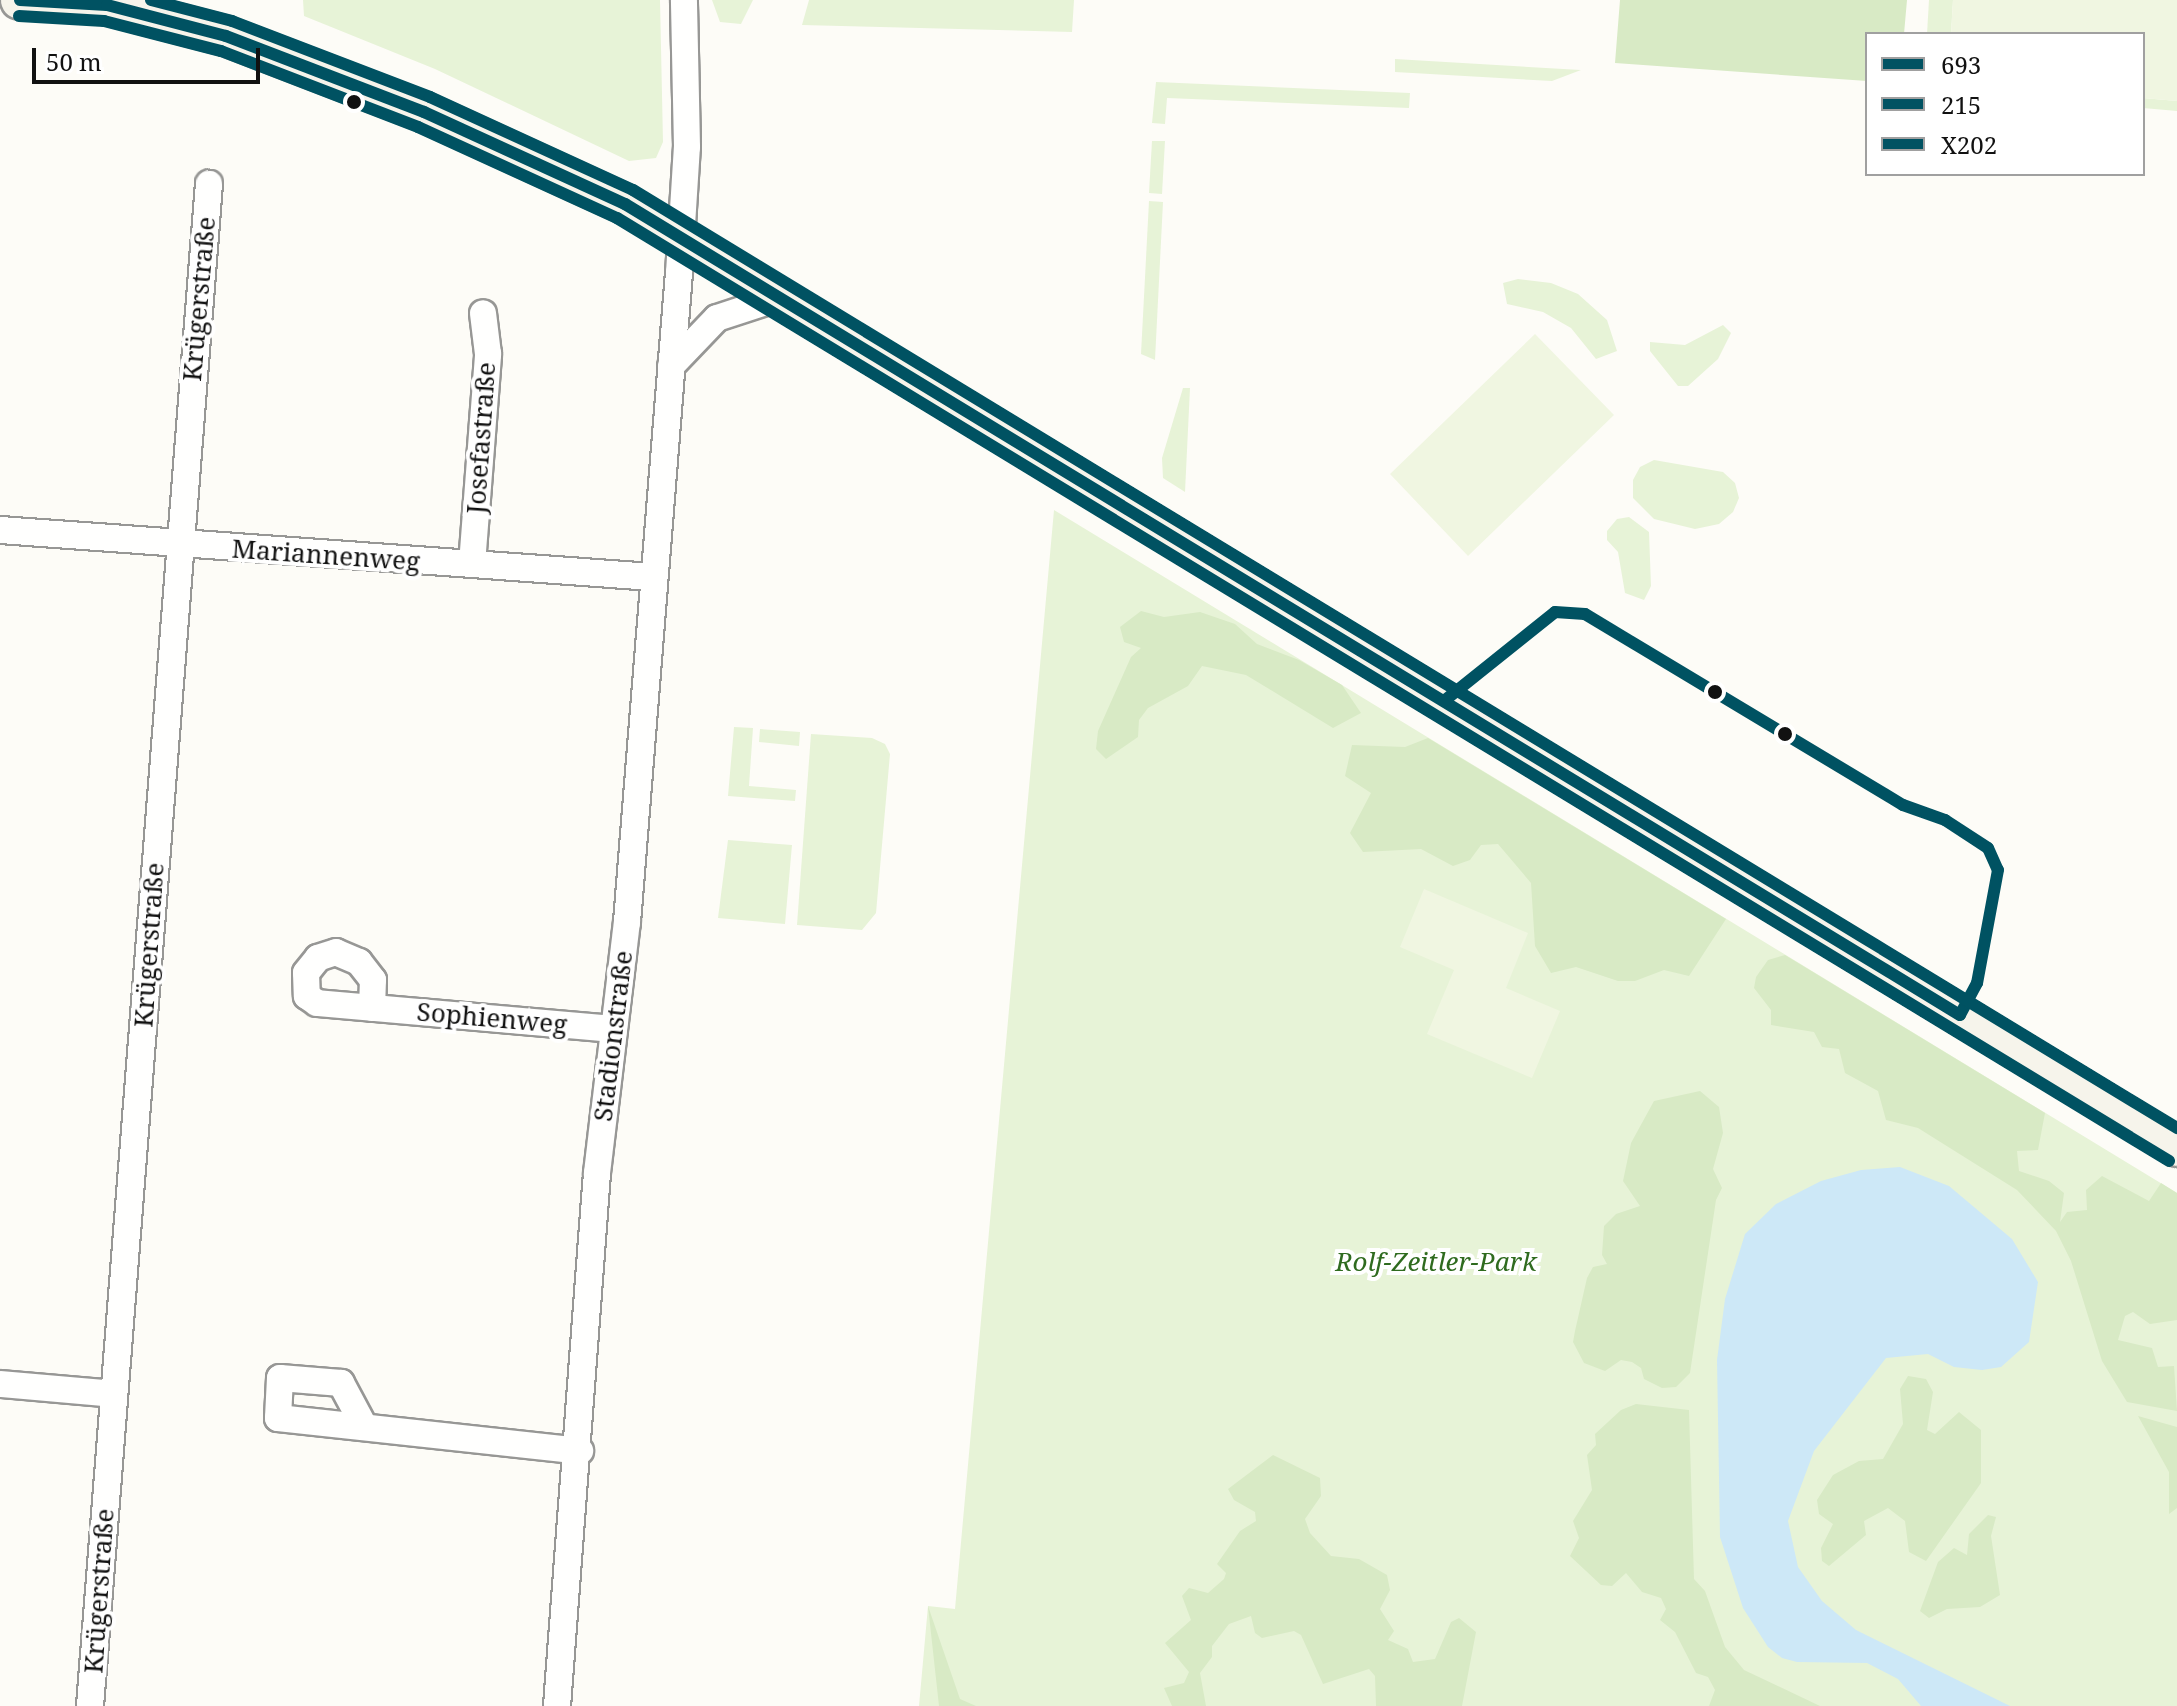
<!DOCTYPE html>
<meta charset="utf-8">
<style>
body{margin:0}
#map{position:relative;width:2177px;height:1706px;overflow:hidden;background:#fdfcf7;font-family:"Noto Serif",serif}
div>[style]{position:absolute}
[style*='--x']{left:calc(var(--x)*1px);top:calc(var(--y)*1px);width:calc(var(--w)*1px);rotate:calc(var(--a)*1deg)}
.green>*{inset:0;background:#e7f3d7}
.forest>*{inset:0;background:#d8eac5}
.pitch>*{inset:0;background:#f0f6e1}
.water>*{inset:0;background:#cde8f7}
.roads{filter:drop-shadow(2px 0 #979795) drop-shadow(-2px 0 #979795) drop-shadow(0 2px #979795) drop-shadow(0 -2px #979795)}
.minor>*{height:26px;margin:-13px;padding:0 13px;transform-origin:13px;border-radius:13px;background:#fffffe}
.secondary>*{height:38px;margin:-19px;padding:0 19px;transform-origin:19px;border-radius:19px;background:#f6f4eb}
.bus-1>*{height:12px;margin:-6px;padding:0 6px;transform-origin:6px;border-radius:6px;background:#005262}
.bus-2>*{height:12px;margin:-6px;padding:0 6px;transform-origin:6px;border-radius:6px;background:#005262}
.bus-3>*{height:12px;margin:-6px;padding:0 6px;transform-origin:6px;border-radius:6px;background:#005262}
.dots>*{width:22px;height:22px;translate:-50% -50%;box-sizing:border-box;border:4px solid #fff;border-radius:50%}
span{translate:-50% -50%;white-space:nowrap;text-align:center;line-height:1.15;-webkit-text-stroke:8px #fff;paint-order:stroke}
.street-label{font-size:26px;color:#111}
.park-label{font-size:26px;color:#2f6b1f;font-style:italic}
.legend{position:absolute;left:1865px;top:32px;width:280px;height:144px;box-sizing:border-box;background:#fff;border:2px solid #a0a0a0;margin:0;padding:10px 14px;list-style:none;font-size:24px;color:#111}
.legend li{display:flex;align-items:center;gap:16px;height:40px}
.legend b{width:40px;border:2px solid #a0a0a0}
.scale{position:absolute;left:32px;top:48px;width:228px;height:36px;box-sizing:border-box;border:4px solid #111;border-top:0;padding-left:10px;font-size:24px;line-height:28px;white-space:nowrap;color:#111;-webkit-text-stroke:6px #fff;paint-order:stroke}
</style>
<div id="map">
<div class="green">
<i style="clip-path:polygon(303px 0,660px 0,663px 142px,656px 158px,629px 161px,435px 69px,304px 16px)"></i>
<i style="clip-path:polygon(712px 0,753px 0,741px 24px,720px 22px)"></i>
<i style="clip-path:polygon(809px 0,1074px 0,1072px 32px,802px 25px)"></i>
<i style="clip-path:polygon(1929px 0,1953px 0,1951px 34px,1927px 34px)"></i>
<i style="clip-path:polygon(1395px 59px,1581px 70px,1552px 81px,1395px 72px)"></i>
<i style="clip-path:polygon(1156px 82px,1410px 93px,1409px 108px,1167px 98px,1165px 124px,1152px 123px)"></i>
<i style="clip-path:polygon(2143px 98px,2177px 101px,2177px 111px,2143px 108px)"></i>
<i style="clip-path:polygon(1152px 141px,1165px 141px,1162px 194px,1149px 193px)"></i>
<i style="clip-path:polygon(1149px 201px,1163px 202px,1155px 360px,1141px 354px)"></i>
<i style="clip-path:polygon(1518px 279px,1551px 283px,1578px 294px,1607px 320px,1617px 351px,1596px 359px,1571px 328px,1543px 312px,1507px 304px,1503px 283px)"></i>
<i style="clip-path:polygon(1723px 325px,1731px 333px,1718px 359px,1688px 386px,1678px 386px,1650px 351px,1650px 342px,1685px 345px)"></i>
<i style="clip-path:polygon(1183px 388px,1190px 388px,1185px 492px,1163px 478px,1162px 458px)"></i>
<i style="clip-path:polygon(1654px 460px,1723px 472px,1735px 483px,1739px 498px,1733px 512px,1719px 524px,1695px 529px,1654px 519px,1633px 498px,1633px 480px,1640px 467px)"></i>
<i style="clip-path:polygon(1054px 510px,2177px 1193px,2177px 1706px,919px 1706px,928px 1606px,955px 1609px)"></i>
<i style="clip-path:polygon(1629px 517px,1649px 532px,1651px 586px,1644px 600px,1625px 593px,1618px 552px,1607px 540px,1607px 531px,1617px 519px)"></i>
<i style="clip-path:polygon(734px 727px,753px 728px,749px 786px,796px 790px,795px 801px,728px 796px)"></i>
<i style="clip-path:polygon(760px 729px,800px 732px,799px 746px,759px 742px)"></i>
<i style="clip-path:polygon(811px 734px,872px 738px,885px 744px,890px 754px,876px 913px,862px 930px,797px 925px)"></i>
<i style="clip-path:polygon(728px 840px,792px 845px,785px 924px,718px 918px)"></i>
</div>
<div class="forest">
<i style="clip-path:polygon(1620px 0,1907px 0,1904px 34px,1867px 34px,1867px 81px,1615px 63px)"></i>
<i style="clip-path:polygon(1141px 611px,1164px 617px,1200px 612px,1235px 624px,1257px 644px,1299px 660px,1342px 685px,1361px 713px,1333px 728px,1246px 675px,1202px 666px,1188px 686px,1148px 708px,1139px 720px,1138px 737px,1106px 759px,1096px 749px,1098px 731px,1131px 657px,1141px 648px,1124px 642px,1120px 627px)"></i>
<i style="clip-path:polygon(1428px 738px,1726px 919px,1689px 976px,1664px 970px,1635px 981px,1618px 981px,1576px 967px,1551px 973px,1535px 946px,1531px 883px,1498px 844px,1481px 845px,1470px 860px,1453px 866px,1421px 849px,1363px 852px,1350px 833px,1371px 793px,1345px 776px,1352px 745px,1405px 747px)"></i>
<i style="clip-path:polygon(1785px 955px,2045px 1113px,2038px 1150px,2017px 1151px,2019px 1171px,2049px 1181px,2064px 1193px,2060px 1222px,2067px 1212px,2087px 1210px,2086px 1190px,2102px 1176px,2149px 1201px,2161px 1183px,2177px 1193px,2177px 1320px,2150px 1324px,2133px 1312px,2125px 1316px,2118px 1340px,2152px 1348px,2158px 1367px,2174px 1366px,2177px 1411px,2127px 1402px,2102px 1361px,2071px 1261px,2056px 1231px,2017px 1190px,1918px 1128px,1886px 1120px,1878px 1091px,1845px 1073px,1839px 1049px,1822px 1047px,1814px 1032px,1771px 1025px,1771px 1010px,1754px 988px,1756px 977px,1768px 960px)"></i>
<i style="clip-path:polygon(1700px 1091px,1719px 1107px,1723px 1133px,1713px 1169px,1722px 1188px,1716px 1200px,1690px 1373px,1676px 1387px,1662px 1388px,1644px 1379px,1641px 1368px,1632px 1362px,1621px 1360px,1605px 1371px,1584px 1363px,1573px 1342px,1575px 1331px,1587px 1278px,1593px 1267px,1607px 1264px,1602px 1255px,1604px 1226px,1616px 1214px,1640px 1206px,1623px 1181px,1631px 1143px,1654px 1101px)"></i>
<i style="clip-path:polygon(1908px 1376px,1926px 1379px,1933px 1392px,1927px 1430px,1935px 1434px,1959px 1412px,1981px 1430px,1981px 1483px,1926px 1561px,1909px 1552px,1905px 1521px,1888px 1508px,1864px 1521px,1866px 1535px,1829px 1566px,1822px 1561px,1821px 1548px,1833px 1524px,1819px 1514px,1817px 1500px,1833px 1475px,1859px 1461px,1883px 1459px,1903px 1424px,1900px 1389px)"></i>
<i style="clip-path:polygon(1636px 1404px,1689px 1410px,1694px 1579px,1705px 1591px,1725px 1647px,1744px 1670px,1820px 1706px,1709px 1706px,1715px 1690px,1708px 1677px,1696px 1673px,1675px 1632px,1660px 1620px,1666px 1609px,1661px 1598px,1642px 1592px,1626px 1573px,1612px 1586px,1601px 1585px,1570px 1556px,1579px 1538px,1573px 1521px,1592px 1490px,1587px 1455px,1596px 1445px,1595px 1434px,1621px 1410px)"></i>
<i style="clip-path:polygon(2138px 1416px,2177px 1427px,2177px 1508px,2169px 1514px,2169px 1472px)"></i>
<i style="clip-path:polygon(1273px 1455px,1320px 1478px,1321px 1496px,1305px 1519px,1310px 1533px,1331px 1556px,1359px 1559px,1387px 1575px,1390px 1590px,1380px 1609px,1394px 1631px,1388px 1640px,1408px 1649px,1413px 1662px,1435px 1659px,1451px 1622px,1459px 1618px,1476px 1632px,1462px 1706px,1376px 1706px,1375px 1676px,1369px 1669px,1323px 1684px,1301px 1635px,1294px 1631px,1262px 1638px,1255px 1633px,1251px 1616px,1229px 1624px,1212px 1646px,1212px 1657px,1200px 1673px,1206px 1706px,1172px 1706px,1164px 1688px,1184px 1683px,1189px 1672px,1165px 1643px,1191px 1620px,1182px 1596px,1189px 1588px,1208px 1593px,1224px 1579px,1226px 1573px,1217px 1564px,1240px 1531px,1256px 1521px,1255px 1512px,1234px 1500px,1228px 1489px)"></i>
<i style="clip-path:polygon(1988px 1515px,1996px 1517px,1991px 1536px,2000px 1595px,1980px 1607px,1947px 1609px,1929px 1618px,1920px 1611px,1938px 1562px,1954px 1548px,1967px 1555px,1969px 1534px)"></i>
<i style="clip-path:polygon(928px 1606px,960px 1699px,976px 1706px,939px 1706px)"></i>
</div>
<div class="pitch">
<i style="clip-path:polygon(1953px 0,2177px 0,2177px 101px,2143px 98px,2143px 34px,1951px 34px)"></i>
<i style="clip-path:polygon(1535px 334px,1614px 415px,1468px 556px,1390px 474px)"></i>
<i style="clip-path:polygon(1424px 889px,1528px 933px,1506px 988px,1560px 1011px,1532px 1078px,1427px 1034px,1454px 970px,1400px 947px)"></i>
</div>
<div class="water">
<i style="clip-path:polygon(1900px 1167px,1949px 1186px,2012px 1239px,2038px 1282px,2029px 1342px,2001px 1367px,1982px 1370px,1954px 1367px,1928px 1354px,1886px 1358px,1814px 1451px,1788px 1521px,1798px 1567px,1822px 1601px,1856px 1630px,2010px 1706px,1921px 1706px,1898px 1679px,1867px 1663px,1797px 1662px,1782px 1658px,1768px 1647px,1743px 1608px,1720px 1537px,1717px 1360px,1725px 1299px,1745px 1234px,1776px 1204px,1821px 1181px,1861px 1170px)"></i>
</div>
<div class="roads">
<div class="minor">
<i style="--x:671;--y:366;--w:66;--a:-46.2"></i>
<i style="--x:717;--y:318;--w:67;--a:-18.2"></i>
<i style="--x:0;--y:530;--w:654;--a:4.12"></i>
<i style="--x:472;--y:564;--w:211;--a:-85.6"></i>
<i style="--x:488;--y:354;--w:41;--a:-97"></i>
<i style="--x:372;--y:1008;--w:28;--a:-88"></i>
<i style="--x:373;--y:980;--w:23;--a:-128"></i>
<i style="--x:359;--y:962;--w:25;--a:-157"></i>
<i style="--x:336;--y:952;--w:19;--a:162"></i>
<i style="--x:318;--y:958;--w:19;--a:129"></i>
<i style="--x:306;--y:973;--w:23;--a:88"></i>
<i style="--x:307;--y:996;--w:12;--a:35"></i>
<i style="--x:317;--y:1003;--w:296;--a:5"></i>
<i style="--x:0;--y:1384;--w:114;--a:5"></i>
<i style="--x:364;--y:1426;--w:49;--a:-118.1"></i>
<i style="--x:341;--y:1383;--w:61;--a:-175.3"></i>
<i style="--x:280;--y:1378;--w:40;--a:92.9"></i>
<i style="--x:278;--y:1418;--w:304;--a:6.2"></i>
<i style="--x:90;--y:1706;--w:1527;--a:-85.53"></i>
<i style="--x:557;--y:1706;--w:534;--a:-85.71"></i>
<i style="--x:597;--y:1173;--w:253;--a:-83.2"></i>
<i style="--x:627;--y:922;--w:651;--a:-85.42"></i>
<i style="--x:679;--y:273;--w:126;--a:-86.4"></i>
<i style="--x:687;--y:147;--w:147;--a:-91.2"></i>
</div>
<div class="secondary">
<i style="--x:20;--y:0;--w:87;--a:3.3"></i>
<i style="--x:107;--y:5;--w:123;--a:14.6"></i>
<i style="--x:226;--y:36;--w:212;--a:21"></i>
<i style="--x:424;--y:112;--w:221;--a:24.6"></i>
<i style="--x:625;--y:204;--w:1816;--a:31.28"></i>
</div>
</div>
<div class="bus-1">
<i style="--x:20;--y:0;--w:87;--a:3.3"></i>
<i style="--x:107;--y:5;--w:123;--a:14.6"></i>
<i style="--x:226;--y:36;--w:212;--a:21"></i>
<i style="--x:424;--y:112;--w:221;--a:24.6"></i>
<i style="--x:625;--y:204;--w:1562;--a:31.28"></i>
<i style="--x:1444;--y:701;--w:142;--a:-38.7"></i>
<i style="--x:1555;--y:612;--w:30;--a:4"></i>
<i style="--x:1585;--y:614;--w:371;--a:31"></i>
<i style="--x:1903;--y:805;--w:45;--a:19.7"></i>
<i style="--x:1945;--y:820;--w:51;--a:33.1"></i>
<i style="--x:1988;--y:848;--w:24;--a:66"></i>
<i style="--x:1998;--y:870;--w:115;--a:100.5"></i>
<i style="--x:1977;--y:983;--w:36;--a:118"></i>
</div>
<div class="bus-2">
<i style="--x:19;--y:16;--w:85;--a:3.4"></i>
<i style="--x:104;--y:21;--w:121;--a:14.4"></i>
<i style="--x:221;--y:51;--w:211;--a:21.1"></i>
<i style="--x:418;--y:127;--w:219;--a:24.6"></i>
<i style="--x:617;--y:218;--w:1816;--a:31.28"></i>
</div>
<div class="bus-3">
<i style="--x:151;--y:0;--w:84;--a:14.5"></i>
<i style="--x:232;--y:21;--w:212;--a:21"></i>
<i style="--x:430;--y:97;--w:223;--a:24.6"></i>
<i style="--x:633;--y:190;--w:1807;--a:31.28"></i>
</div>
<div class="dots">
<i style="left:354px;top:102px;background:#111"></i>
<i style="left:1715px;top:692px;background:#111"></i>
<i style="left:1785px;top:734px;background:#111"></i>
</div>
<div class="street-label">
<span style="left:199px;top:299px;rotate:-85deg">Krügerstraße</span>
<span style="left:481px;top:438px;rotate:-86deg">Josefastraße</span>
<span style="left:326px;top:555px;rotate:4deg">Mariannenweg</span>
<span style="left:149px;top:945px;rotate:-86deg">Krügerstraße</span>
<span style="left:492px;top:1018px;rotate:5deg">Sophienweg</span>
<span style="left:613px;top:1036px;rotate:-83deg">Stadionstraße</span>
<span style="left:99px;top:1591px;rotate:-86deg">Krügerstraße</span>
</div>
<div class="park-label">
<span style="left:1436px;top:1262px">Rolf-Zeitler-Park</span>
</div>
<ul class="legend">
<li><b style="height:10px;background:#005262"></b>693</li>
<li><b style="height:10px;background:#005262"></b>215</li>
<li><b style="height:10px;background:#005262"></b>X202</li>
</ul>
<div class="scale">50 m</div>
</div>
